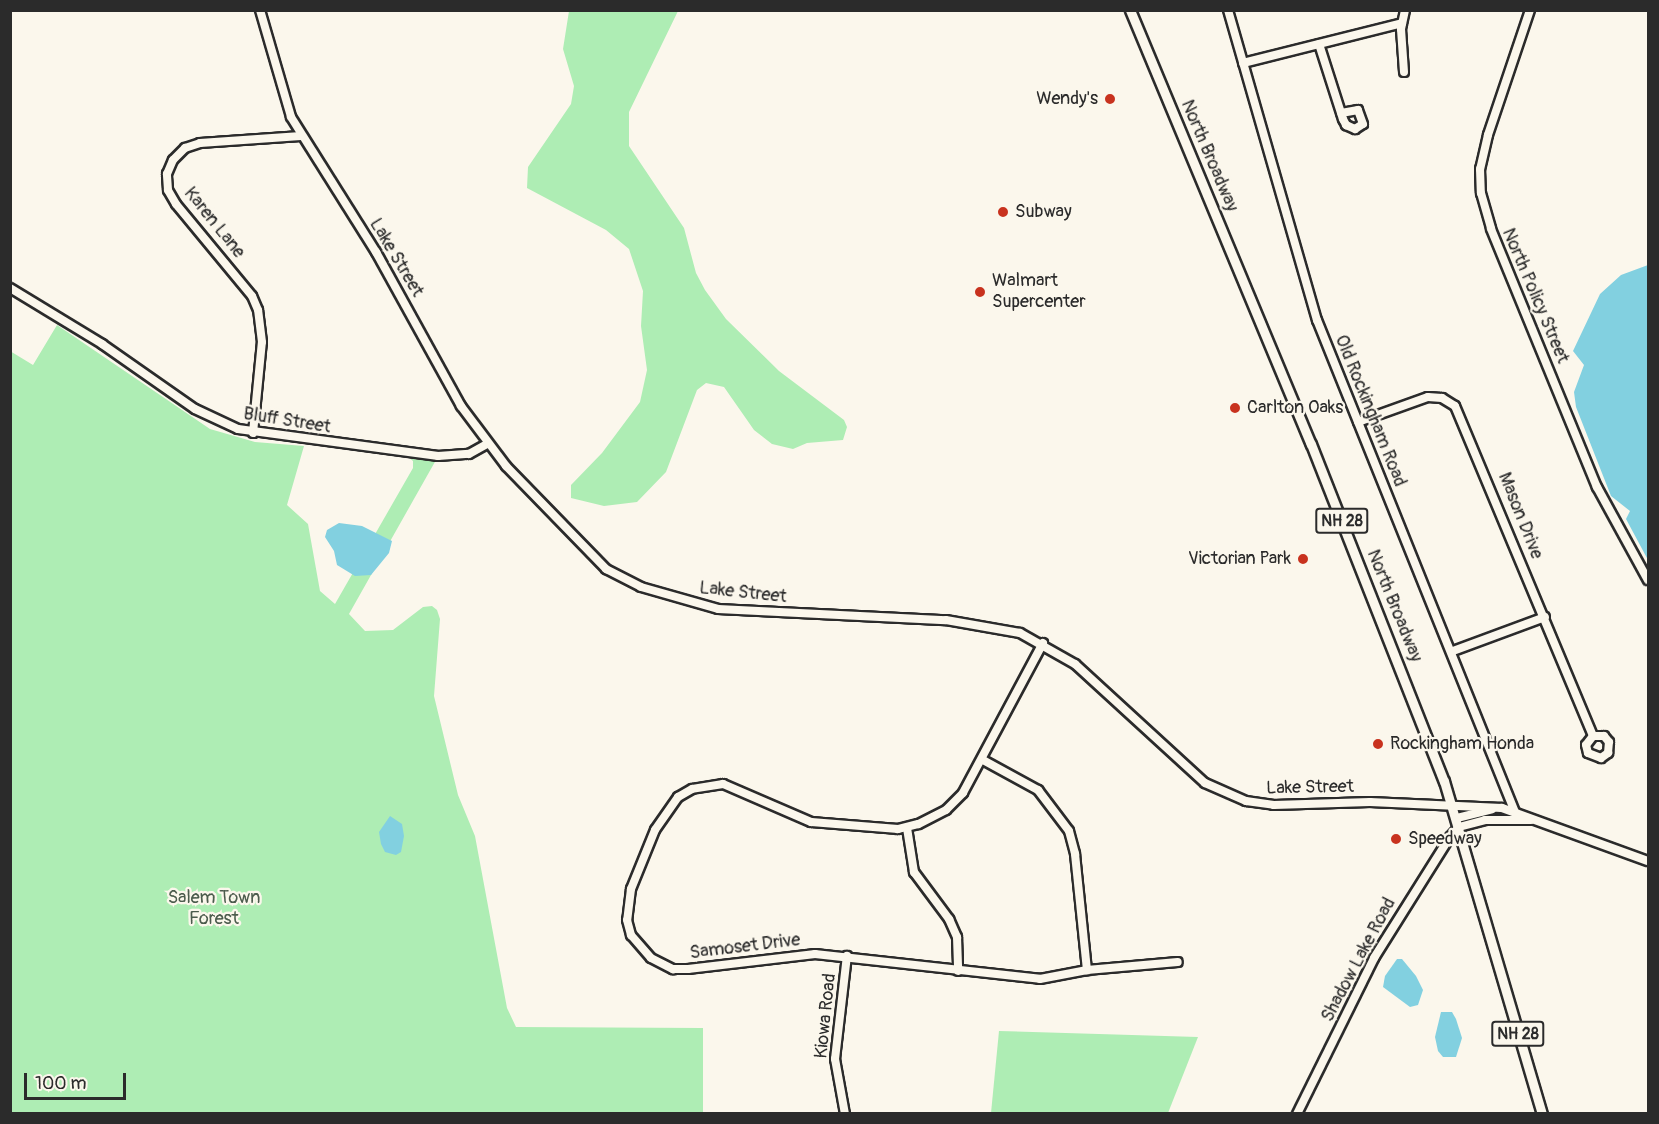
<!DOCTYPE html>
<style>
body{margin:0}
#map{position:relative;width:1659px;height:1124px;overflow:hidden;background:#fbf7ec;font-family:Pangolin,sans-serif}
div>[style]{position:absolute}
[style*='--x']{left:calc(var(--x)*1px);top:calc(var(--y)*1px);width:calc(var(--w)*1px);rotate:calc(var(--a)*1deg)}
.green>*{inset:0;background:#aeedb4}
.water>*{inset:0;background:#82d0e0}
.roads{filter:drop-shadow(2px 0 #2b2b2b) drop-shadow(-2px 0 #2b2b2b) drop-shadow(0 2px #2b2b2b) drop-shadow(0 -2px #2b2b2b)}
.minor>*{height:8px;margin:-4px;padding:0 4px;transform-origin:4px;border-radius:4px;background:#fbf7ec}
.major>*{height:9px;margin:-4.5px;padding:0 4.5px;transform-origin:4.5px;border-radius:4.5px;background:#fbf7ec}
.dots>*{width:16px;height:16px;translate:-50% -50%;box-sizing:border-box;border:3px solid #fbf7ec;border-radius:50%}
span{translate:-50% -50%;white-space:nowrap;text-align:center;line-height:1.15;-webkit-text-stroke:4.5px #fbf7ec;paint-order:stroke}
.shield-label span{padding:2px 4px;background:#fbf7ec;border:2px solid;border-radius:4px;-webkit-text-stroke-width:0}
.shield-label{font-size:16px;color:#2b2b2b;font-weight:700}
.poi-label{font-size:18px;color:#2b2b2b}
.right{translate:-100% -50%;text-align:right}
.left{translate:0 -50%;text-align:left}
.street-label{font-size:18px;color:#2b2b2b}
.park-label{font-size:18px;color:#4c5c4d}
.frame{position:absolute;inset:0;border:12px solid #2b2b2b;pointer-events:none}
.scale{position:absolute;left:24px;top:1073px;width:102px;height:27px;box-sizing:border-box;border:3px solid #2b2b2b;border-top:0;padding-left:8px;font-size:18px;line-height:21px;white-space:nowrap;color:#2b2b2b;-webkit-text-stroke:4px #fbf7ec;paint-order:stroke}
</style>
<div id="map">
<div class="green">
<i style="clip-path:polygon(569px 11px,678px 11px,629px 112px,629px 146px,684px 228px,696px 273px,705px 290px,726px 319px,779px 371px,844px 420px,847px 427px,843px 440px,807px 443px,793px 449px,772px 444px,754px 430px,724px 387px,706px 383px,697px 390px,666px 472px,637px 502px,604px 506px,571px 498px,571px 485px,602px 453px,640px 402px,647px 370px,641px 326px,643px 291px,629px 249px,606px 230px,527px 188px,528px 167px,571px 104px,574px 86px,563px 49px)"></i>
<i style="clip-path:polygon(57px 325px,210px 429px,255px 442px,304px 446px,287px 505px,308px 524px,320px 591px,335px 604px,413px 468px,413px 461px,407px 456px,436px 460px,349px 614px,365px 631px,393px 630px,423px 607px,432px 606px,437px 610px,440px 619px,434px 696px,458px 795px,475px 836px,507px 1008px,516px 1027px,703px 1028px,703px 1113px,11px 1113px,10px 351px,33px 365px)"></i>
<i style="clip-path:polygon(999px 1031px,1198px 1037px,1168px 1113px,991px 1113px)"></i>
</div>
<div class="water">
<i style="clip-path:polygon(1648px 265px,1648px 560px,1626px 519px,1630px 511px,1611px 496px,1576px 407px,1574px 392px,1584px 365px,1573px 351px,1600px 294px,1621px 275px)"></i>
<i style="clip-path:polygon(339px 523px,362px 526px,392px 541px,389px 553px,371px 575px,355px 576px,337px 565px,334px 551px,325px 537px,327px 530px)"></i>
<i style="clip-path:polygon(390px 816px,402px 824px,404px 836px,401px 852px,396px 855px,385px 852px,381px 844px,379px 832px)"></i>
<i style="clip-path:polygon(1397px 959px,1402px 959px,1416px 976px,1423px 990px,1418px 1005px,1410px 1007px,1383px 987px,1385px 976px)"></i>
<i style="clip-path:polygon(1441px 1012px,1452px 1012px,1456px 1019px,1462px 1038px,1456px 1057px,1443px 1057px,1438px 1051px,1435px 1037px)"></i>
</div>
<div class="roads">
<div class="minor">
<i style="--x:260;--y:10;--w:111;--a:73.8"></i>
<i style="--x:291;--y:117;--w:160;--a:57.8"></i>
<i style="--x:376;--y:252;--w:176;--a:61.1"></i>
<i style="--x:461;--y:406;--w:75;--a:53.1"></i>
<i style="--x:506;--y:466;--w:144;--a:45.8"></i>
<i style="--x:606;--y:569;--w:39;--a:27"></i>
<i style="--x:641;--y:587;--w:80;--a:15.9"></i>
<i style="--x:718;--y:609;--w:228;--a:2.8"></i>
<i style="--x:946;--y:620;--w:75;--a:10"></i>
<i style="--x:1020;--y:633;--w:63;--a:29.4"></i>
<i style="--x:1075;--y:664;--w:176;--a:42.5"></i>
<i style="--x:1205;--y:783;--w:45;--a:23.7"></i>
<i style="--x:1246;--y:801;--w:28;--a:8"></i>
<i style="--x:1274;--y:805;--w:96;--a:-1.8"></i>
<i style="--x:1370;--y:802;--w:132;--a:2.6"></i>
<i style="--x:1502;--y:808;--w:155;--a:20"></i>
<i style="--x:1228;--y:10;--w:323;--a:74"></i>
<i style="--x:1317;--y:320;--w:530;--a:68.08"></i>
<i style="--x:1530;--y:10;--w:132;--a:108.6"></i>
<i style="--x:1488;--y:135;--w:35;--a:103"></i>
<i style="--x:1480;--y:169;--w:24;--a:88"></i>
<i style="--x:1481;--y:193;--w:37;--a:74"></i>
<i style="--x:1491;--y:229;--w:279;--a:67.7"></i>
<i style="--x:1597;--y:487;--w:106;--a:61.3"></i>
<i style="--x:1319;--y:44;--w:79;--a:72.3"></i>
<i style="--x:1343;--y:119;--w:7;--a:63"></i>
<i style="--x:1346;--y:125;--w:10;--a:24"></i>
<i style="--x:1355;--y:129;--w:9;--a:-32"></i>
<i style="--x:1363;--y:124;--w:15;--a:-110"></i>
<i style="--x:1358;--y:110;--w:17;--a:170"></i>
<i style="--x:1243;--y:63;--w:164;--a:-14.1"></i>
<i style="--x:1404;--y:72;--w:43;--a:-94"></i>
<i style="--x:1401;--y:29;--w:19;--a:-78"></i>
<i style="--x:10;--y:288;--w:108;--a:31.3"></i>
<i style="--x:102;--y:344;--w:113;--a:35"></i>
<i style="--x:195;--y:409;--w:47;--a:24.9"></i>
<i style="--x:238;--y:429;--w:202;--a:7.7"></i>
<i style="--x:438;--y:456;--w:31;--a:-4"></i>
<i style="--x:469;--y:454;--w:21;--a:-29"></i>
<i style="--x:1358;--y:422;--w:74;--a:-19.7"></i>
<i style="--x:1428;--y:397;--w:14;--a:4"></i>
<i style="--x:1442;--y:398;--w:15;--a:32"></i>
<i style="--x:1455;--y:406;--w:358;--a:67.3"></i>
<i style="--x:1593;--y:736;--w:11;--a:128"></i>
<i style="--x:1586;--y:745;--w:8;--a:76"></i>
<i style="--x:1588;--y:753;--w:14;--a:21"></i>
<i style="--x:1601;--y:758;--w:9;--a:-36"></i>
<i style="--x:1608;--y:753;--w:11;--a:-85"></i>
<i style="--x:1609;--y:742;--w:8;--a:-130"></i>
<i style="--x:1604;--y:736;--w:11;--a:180"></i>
<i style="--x:253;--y:433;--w:91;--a:-84.4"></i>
<i style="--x:262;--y:342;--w:32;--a:-97"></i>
<i style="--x:258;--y:310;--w:15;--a:-113"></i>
<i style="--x:252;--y:296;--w:119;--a:-129.6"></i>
<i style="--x:176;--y:204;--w:16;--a:-120"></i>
<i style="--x:168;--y:190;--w:16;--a:-94"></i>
<i style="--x:167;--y:174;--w:15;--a:-67"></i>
<i style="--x:173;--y:160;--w:17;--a:-45"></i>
<i style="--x:185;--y:148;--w:16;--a:-18"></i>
<i style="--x:200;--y:143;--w:101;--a:-4"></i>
<i style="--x:1043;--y:643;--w:170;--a:118.1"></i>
<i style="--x:963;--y:793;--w:24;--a:135"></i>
<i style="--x:946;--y:810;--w:31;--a:153"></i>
<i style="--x:918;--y:824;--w:21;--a:166"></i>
<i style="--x:898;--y:829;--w:87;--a:-175.4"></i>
<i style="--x:811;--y:822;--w:96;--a:-156.6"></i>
<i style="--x:723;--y:784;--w:31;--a:171"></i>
<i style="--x:692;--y:789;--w:16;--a:150"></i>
<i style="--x:678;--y:797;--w:40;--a:124.9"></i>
<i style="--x:655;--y:830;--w:64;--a:112.1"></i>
<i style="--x:631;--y:889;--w:31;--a:97"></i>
<i style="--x:627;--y:920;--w:16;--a:75"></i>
<i style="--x:631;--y:935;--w:30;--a:49"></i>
<i style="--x:651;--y:958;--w:25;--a:27"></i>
<i style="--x:673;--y:969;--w:15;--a:0"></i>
<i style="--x:688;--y:969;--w:128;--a:-6.7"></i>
<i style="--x:815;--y:954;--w:226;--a:6.3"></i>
<i style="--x:1040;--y:979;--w:48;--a:-10.8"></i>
<i style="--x:1087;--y:970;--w:91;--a:-5"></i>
<i style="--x:1453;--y:651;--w:98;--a:-20.3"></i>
<i style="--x:983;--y:760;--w:63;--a:28.6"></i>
<i style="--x:1038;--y:790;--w:51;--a:52.9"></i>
<i style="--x:1069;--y:831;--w:24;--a:75"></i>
<i style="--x:1075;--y:854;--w:117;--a:84.1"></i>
<i style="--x:1457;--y:818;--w:36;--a:-14"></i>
<i style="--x:907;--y:828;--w:45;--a:81"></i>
<i style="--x:914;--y:872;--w:59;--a:53.3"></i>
<i style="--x:949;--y:919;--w:20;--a:66"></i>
<i style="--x:957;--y:937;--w:34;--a:88"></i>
<i style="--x:845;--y:1114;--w:56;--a:-100.3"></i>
<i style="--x:835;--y:1059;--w:104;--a:-83.4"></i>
<i style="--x:1297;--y:1114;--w:174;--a:-63.7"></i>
<i style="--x:1374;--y:958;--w:143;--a:-57.9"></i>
<i style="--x:1450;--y:837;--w:13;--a:-48"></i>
<i style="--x:1459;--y:827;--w:27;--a:-15"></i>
<i style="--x:1485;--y:820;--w:46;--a:0"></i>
</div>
<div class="major">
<i style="--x:1130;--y:10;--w:470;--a:67.4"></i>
<i style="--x:1311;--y:444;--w:362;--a:68.5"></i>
<i style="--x:1444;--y:781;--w:347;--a:73.6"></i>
</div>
</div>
<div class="dots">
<i style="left:1110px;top:99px;background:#c8321e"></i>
<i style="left:1003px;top:212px;background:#c8321e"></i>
<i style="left:980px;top:292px;background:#c8321e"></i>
<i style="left:1235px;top:408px;background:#c8321e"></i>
<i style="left:1303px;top:559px;background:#c8321e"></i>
<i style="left:1378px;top:744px;background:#c8321e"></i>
<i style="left:1396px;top:839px;background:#c8321e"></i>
</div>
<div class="shield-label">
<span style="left:1342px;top:521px">NH 28</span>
<span style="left:1518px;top:1034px">NH 28</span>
</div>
<div class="poi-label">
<span class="right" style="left:1098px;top:99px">Wendy's</span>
<span class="left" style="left:1015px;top:212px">Subway</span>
<span class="left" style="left:992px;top:292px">Walmart<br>Supercenter</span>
<span class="left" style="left:1247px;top:408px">Carlton Oaks</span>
<span class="right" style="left:1291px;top:559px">Victorian Park</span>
<span class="left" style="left:1390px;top:744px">Rockingham Honda</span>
<span class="left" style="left:1408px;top:839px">Speedway</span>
</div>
<div class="street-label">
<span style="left:1209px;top:156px;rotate:67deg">North Broadway</span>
<span style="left:214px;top:223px;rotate:51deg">Karen Lane</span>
<span style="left:396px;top:258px;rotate:59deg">Lake Street</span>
<span style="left:1535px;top:296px;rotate:67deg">North Policy Street</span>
<span style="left:1370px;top:411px;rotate:68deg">Old Rockingham Road</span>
<span style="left:287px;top:421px;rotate:9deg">Bluff Street</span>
<span style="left:1520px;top:516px;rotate:68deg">Mason Drive</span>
<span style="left:743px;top:593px;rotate:6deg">Lake Street</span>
<span style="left:1394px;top:606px;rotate:68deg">North Broadway</span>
<span style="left:1310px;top:788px;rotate:-1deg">Lake Street</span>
<span style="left:745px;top:947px;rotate:-7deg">Samoset Drive</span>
<span style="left:1359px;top:960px;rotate:-62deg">Shadow Lake Road</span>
<span style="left:826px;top:1016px;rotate:-84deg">Kiowa Road</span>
</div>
<div class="park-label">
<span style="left:214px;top:909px">Salem Town<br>Forest</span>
</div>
<div class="frame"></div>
<div class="scale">100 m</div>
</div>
